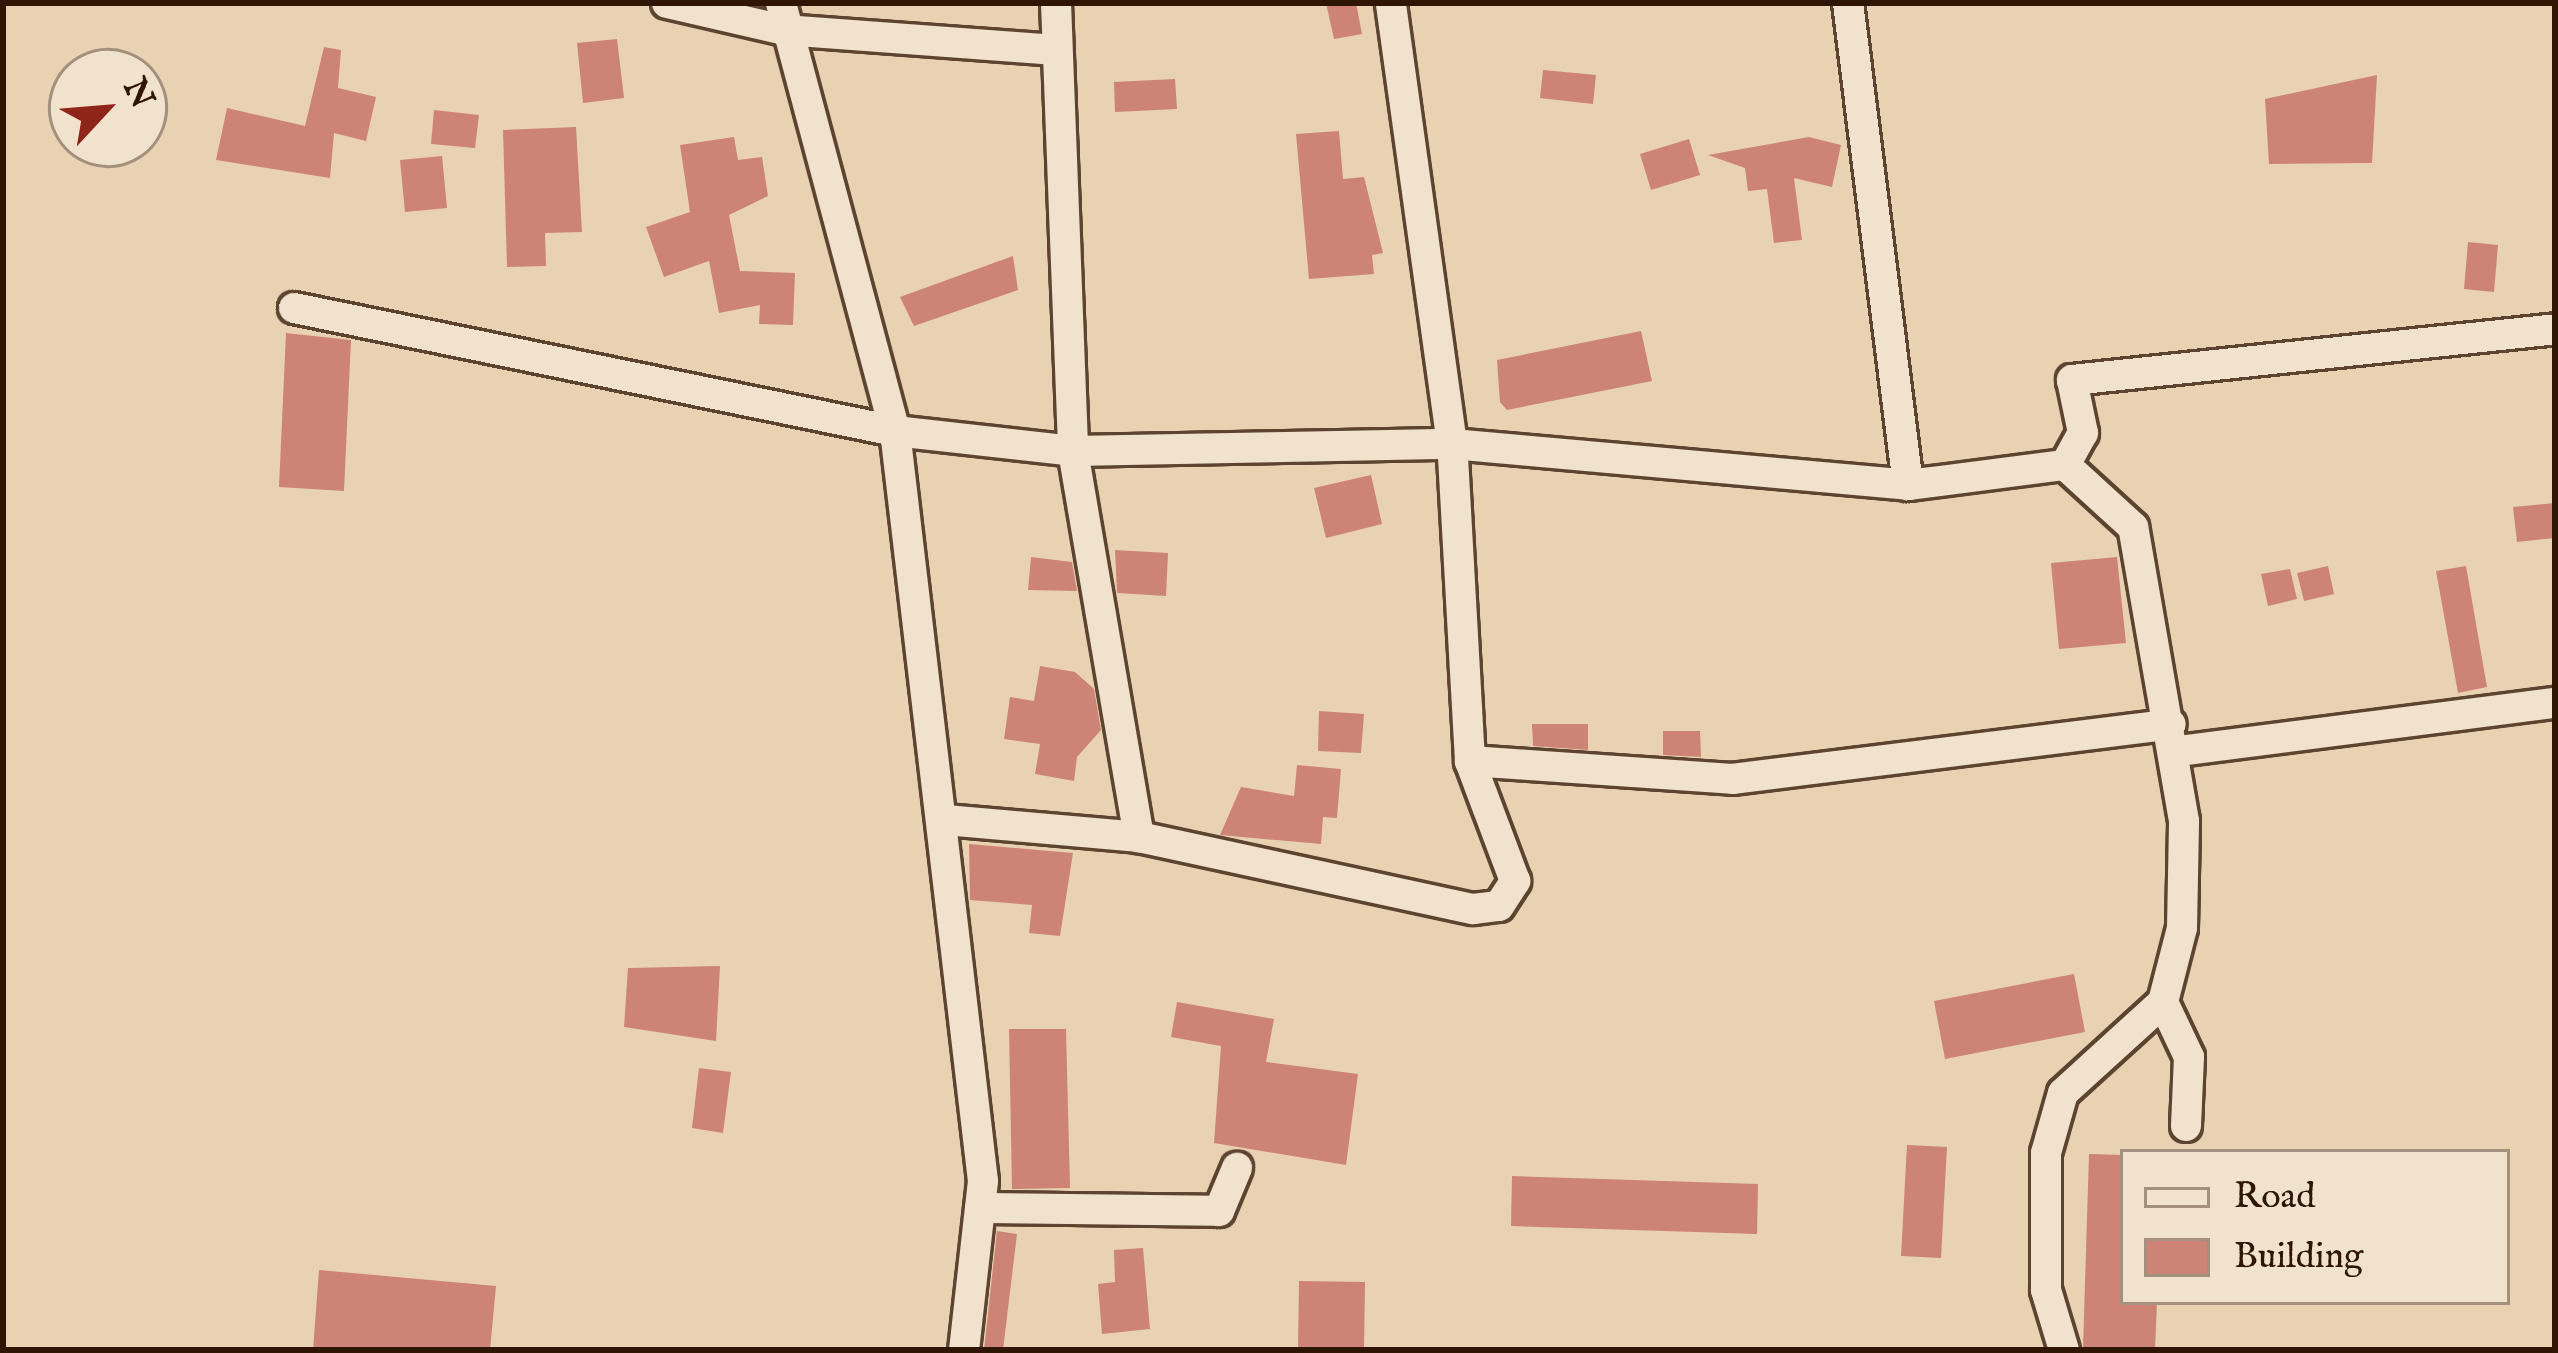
<!DOCTYPE html>
<style>
body{margin:0}
#map{position:relative;width:2558px;height:1353px;overflow:hidden;background:#e9d2b2;font-family:"IM FELL English",serif}
div>[style]{position:absolute}
[style*='--x']{left:calc(var(--x)*1px);top:calc(var(--y)*1px);width:calc(var(--w)*1px);rotate:calc(var(--a)*1deg)}
.building>*{inset:0;background:#cd8476}
.roads{filter:drop-shadow(3px 0 #5d4430) drop-shadow(-3px 0 #5d4430) drop-shadow(0 3px #5d4430) drop-shadow(0 -3px #5d4430)}
.minor>*{height:30px;margin:-15px;padding:0 15px;transform-origin:15px;border-radius:15px;background:#f1e2cd}
span{translate:-50% -50%;white-space:nowrap;text-align:center;line-height:1.15;-webkit-text-stroke:9px #f1e2cd;paint-order:stroke}
.frame{position:absolute;inset:0;border:6px solid #2e1504;pointer-events:none}
.legend{position:absolute;left:2120px;top:1149px;width:390px;height:156px;box-sizing:border-box;background:#f1e2cd;border:3px solid #a3907d;margin:0;padding:15px 21px;list-style:none;font-size:36px;color:#2e1504}
.legend li{display:flex;align-items:center;gap:24px;height:60px}
.legend b{width:60px;border:3px solid #a3907d}
.north{position:absolute;left:48px;top:48px;width:120px;height:120px;box-sizing:border-box;background:#f1e2cd;border:3px solid #a3907d;border-radius:50%;rotate:64deg;font-size:33px;font-weight:700;line-height:48px;text-align:center;color:#2e1504}
.north::after{content:'';display:block;margin:auto;width:42px;height:54px;background:#8f2418;clip-path:polygon(50% 0,100% 100%,50% 72%,0 100%)}
</style>
<div id="map">
<div class="building">
<i style="clip-path:polygon(1326px 3px,1356px 3px,1362px 34px,1334px 39px)"></i>
<i style="clip-path:polygon(617px 39px,624px 98px,583px 103px,577px 43px)"></i>
<i style="clip-path:polygon(324px 47px,341px 50px,338px 88px,376px 97px,366px 141px,334px 133px,330px 178px,216px 160px,227px 108px,305px 126px)"></i>
<i style="clip-path:polygon(1543px 70px,1596px 75px,1593px 104px,1540px 98px)"></i>
<i style="clip-path:polygon(2377px 75px,2372px 163px,2269px 164px,2265px 99px)"></i>
<i style="clip-path:polygon(1175px 79px,1177px 109px,1115px 112px,1114px 82px)"></i>
<i style="clip-path:polygon(434px 110px,479px 115px,475px 148px,431px 144px)"></i>
<i style="clip-path:polygon(576px 127px,582px 232px,545px 233px,546px 266px,507px 267px,503px 130px)"></i>
<i style="clip-path:polygon(1339px 131px,1343px 179px,1364px 177px,1383px 253px,1372px 255px,1374px 274px,1309px 279px,1296px 134px)"></i>
<i style="clip-path:polygon(734px 137px,738px 160px,762px 157px,768px 196px,729px 215px,740px 271px,795px 273px,793px 325px,759px 324px,760px 305px,719px 313px,709px 261px,664px 277px,646px 227px,690px 212px,680px 145px)"></i>
<i style="clip-path:polygon(1809px 137px,1841px 145px,1832px 187px,1794px 178px,1802px 240px,1774px 243px,1767px 189px,1748px 191px,1745px 168px,1708px 155px)"></i>
<i style="clip-path:polygon(1689px 139px,1700px 175px,1651px 190px,1640px 154px)"></i>
<i style="clip-path:polygon(442px 156px,447px 208px,405px 212px,400px 160px)"></i>
<i style="clip-path:polygon(2468px 242px,2498px 245px,2494px 292px,2464px 289px)"></i>
<i style="clip-path:polygon(1013px 256px,1018px 290px,914px 326px,900px 297px)"></i>
<i style="clip-path:polygon(1641px 331px,1652px 381px,1507px 410px,1500px 402px,1497px 360px)"></i>
<i style="clip-path:polygon(286px 333px,351px 340px,344px 491px,279px 487px)"></i>
<i style="clip-path:polygon(1371px 475px,1382px 524px,1326px 538px,1314px 488px)"></i>
<i style="clip-path:polygon(2555px 503px,2555px 538px,2517px 542px,2513px 507px)"></i>
<i style="clip-path:polygon(1115px 550px,1168px 553px,1166px 596px,1117px 593px)"></i>
<i style="clip-path:polygon(1031px 557px,1072px 562px,1077px 591px,1028px 590px)"></i>
<i style="clip-path:polygon(2117px 557px,2126px 643px,2059px 649px,2051px 563px)"></i>
<i style="clip-path:polygon(2328px 566px,2334px 594px,2304px 601px,2297px 573px)"></i>
<i style="clip-path:polygon(2466px 566px,2487px 687px,2458px 693px,2436px 571px)"></i>
<i style="clip-path:polygon(2290px 569px,2297px 599px,2268px 606px,2261px 574px)"></i>
<i style="clip-path:polygon(1040px 666px,1075px 672px,1094px 689px,1101px 730px,1077px 757px,1074px 781px,1035px 774px,1040px 744px,1004px 739px,1010px 697px,1034px 701px)"></i>
<i style="clip-path:polygon(1319px 711px,1364px 714px,1361px 753px,1318px 751px)"></i>
<i style="clip-path:polygon(1532px 724px,1588px 724px,1588px 750px,1533px 746px)"></i>
<i style="clip-path:polygon(1663px 731px,1700px 731px,1701px 757px,1663px 755px)"></i>
<i style="clip-path:polygon(1297px 765px,1341px 769px,1337px 818px,1323px 817px,1321px 844px,1220px 835px,1241px 787px,1294px 796px)"></i>
<i style="clip-path:polygon(969px 844px,1073px 853px,1060px 936px,1029px 933px,1032px 905px,970px 900px)"></i>
<i style="clip-path:polygon(720px 966px,716px 1041px,624px 1027px,628px 968px)"></i>
<i style="clip-path:polygon(2074px 974px,2085px 1032px,1945px 1059px,1934px 1001px)"></i>
<i style="clip-path:polygon(1177px 1002px,1274px 1019px,1266px 1062px,1358px 1074px,1346px 1165px,1214px 1143px,1221px 1046px,1171px 1037px)"></i>
<i style="clip-path:polygon(1009px 1029px,1066px 1029px,1070px 1188px,1012px 1189px)"></i>
<i style="clip-path:polygon(699px 1068px,731px 1072px,723px 1133px,692px 1128px)"></i>
<i style="clip-path:polygon(1907px 1145px,1947px 1147px,1941px 1258px,1901px 1256px)"></i>
<i style="clip-path:polygon(2089px 1154px,2123px 1155px,2123px 1302px,2157px 1302px,2155px 1350px,2083px 1348px)"></i>
<i style="clip-path:polygon(1512px 1176px,1758px 1184px,1757px 1234px,1511px 1226px)"></i>
<i style="clip-path:polygon(997px 1231px,1017px 1234px,1003px 1350px,984px 1350px)"></i>
<i style="clip-path:polygon(1143px 1248px,1150px 1329px,1102px 1334px,1098px 1284px,1115px 1282px,1114px 1250px)"></i>
<i style="clip-path:polygon(319px 1270px,496px 1286px,490px 1350px,313px 1350px)"></i>
<i style="clip-path:polygon(1299px 1281px,1365px 1282px,1364px 1350px,1298px 1350px)"></i>
</div>
<div class="roads">
<div class="minor">
<i style="--x:667;--y:3;--w:120;--a:13"></i>
<i style="--x:784;--y:30;--w:273;--a:4.2"></i>
<i style="--x:781;--y:3;--w:443;--a:75.1"></i>
<i style="--x:895;--y:431;--w:755;--a:83.31"></i>
<i style="--x:983;--y:1181;--w:170;--a:96.4"></i>
<i style="--x:1056;--y:3;--w:448;--a:87.8"></i>
<i style="--x:1073;--y:451;--w:392;--a:80.3"></i>
<i style="--x:1848;--y:3;--w:486;--a:82.9"></i>
<i style="--x:294;--y:308;--w:613;--a:11.57"></i>
<i style="--x:895;--y:431;--w:179;--a:6.4"></i>
<i style="--x:1073;--y:451;--w:379;--a:-1.1"></i>
<i style="--x:1452;--y:444;--w:458;--a:5.1"></i>
<i style="--x:1908;--y:485;--w:158;--a:-7.3"></i>
<i style="--x:2065;--y:465;--w:37;--a:-61"></i>
<i style="--x:2083;--y:433;--w:54;--a:-101.7"></i>
<i style="--x:2072;--y:380;--w:486;--a:-6"></i>
<i style="--x:2179;--y:751;--w:379;--a:-7.3"></i>
<i style="--x:1470;--y:761;--w:263;--a:3.9"></i>
<i style="--x:1732;--y:779;--w:442;--a:-7.1"></i>
<i style="--x:946;--y:820;--w:194;--a:5"></i>
<i style="--x:1139;--y:837;--w:342;--a:12.2"></i>
<i style="--x:1473;--y:909;--w:26;--a:-7"></i>
<i style="--x:1499;--y:906;--w:30;--a:-57"></i>
<i style="--x:1515;--y:881;--w:128;--a:-110.6"></i>
<i style="--x:1470;--y:761;--w:318;--a:-93.2"></i>
<i style="--x:1452;--y:444;--w:445;--a:-97.9"></i>
<i style="--x:2163;--y:1002;--w:61;--a:64.7"></i>
<i style="--x:2189;--y:1057;--w:69;--a:92.5"></i>
<i style="--x:980;--y:1208;--w:239;--a:0.7"></i>
<i style="--x:1219;--y:1211;--w:47;--a:-67.3"></i>
<i style="--x:2064;--y:1350;--w:63;--a:-106.7"></i>
<i style="--x:2046;--y:1290;--w:137;--a:-90"></i>
<i style="--x:2046;--y:1153;--w:62;--a:-74.2"></i>
<i style="--x:2063;--y:1093;--w:135;--a:-42.3"></i>
<i style="--x:2163;--y:1002;--w:76;--a:-75.6"></i>
<i style="--x:2182;--y:928;--w:107;--a:-88.9"></i>
<i style="--x:2184;--y:821;--w:298;--a:-99.8"></i>
<i style="--x:2133;--y:527;--w:92;--a:-137.6"></i>
</div>
</div>
<div class="frame"></div>
<ul class="legend">
<li><b style="height:15px;background:#f1e2cd"></b>Road</li>
<li><b style="height:33px;background:#cd8476"></b>Building</li>
</ul>
<div class="north">N</div>
</div>
